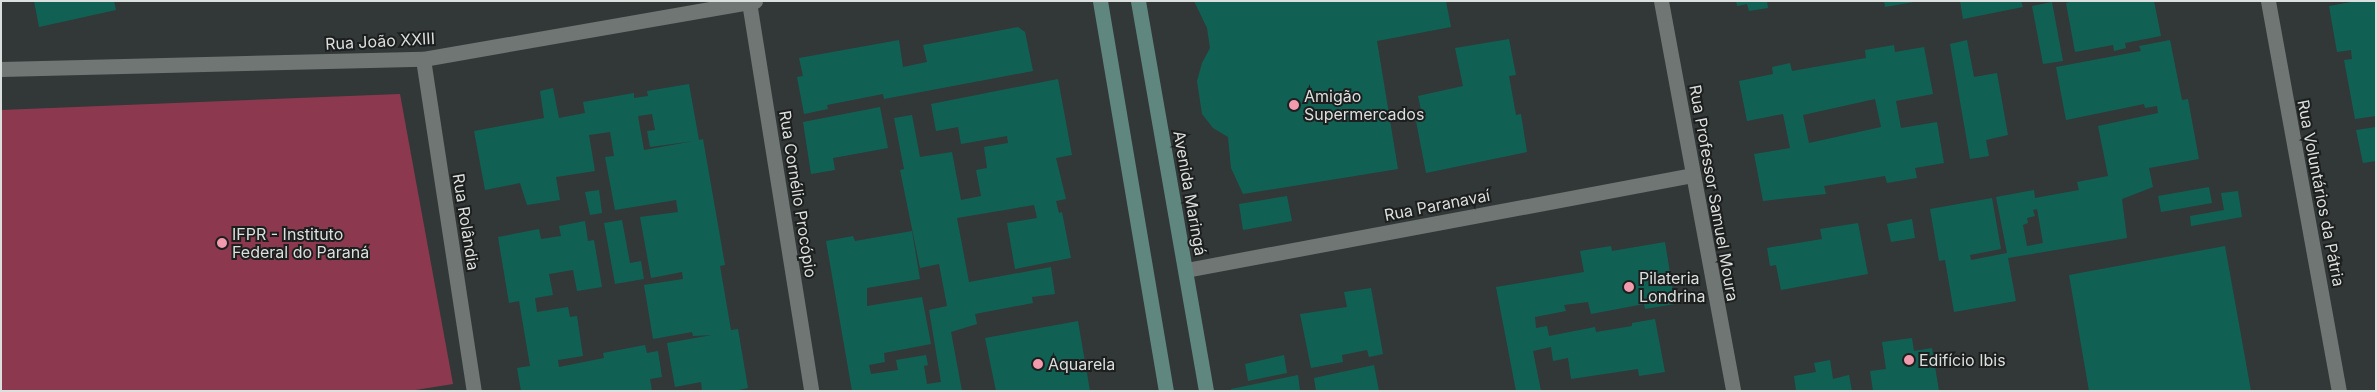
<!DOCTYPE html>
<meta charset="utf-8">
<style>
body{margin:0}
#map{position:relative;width:2377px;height:392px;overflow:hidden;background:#323837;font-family:Inter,sans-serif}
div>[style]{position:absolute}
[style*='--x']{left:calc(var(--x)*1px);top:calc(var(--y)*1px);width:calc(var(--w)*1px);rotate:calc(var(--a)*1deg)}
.green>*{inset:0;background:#8c3950}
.building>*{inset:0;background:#106154}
.street>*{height:15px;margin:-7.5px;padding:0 7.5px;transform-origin:7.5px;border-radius:7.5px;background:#6f7674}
.secondary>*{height:15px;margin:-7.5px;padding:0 7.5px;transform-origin:7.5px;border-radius:7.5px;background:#5f877f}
.dots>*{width:14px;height:14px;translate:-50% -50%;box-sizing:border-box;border:2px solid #1c1f1e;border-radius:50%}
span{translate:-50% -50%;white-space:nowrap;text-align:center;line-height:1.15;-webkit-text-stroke:4px #1c1f1e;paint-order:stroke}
.street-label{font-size:16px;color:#dbdfde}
.poi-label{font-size:16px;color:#dbdfde}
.left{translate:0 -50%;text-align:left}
.frame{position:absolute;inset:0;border:2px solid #dbdfde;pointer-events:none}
</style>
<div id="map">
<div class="green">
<i style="clip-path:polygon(400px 94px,453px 384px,409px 391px,1px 391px,1px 110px)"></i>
</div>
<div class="building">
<i style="clip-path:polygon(34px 1px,114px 1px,116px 10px,39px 27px)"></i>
<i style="clip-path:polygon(1194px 1px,1446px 1px,1451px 27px,1377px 41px,1398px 169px,1243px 194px,1231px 168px,1228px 137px,1213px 128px,1202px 114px,1197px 81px,1202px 63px,1210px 48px,1207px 28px)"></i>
<i style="clip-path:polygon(1736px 1px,1767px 1px,1768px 8px,1749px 11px,1747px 4px,1737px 6px)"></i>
<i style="clip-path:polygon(1884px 1px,1914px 1px,1914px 2px,1885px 7px)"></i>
<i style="clip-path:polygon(1960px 1px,2021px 1px,2023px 7px,1963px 19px)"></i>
<i style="clip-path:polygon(2074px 1px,2154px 1px,2161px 36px,2125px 43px,2126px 48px,2114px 51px,2113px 45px,2075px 52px,2066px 3px)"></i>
<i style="clip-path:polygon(2357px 1px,2376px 1px,2376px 116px,2355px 119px,2344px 60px,2352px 59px,2351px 50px,2337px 52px,2329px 6px)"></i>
<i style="clip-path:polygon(2052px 2px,2063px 61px,2043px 64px,2032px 6px)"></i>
<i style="clip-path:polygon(1018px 27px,1025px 32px,1033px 71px,884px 99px,883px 94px,827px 105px,828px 109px,804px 114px,797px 77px,803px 76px,799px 58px,899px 40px,903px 67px,927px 62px,923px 45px)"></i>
<i style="clip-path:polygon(1509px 39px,1516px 75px,1509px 76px,1516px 115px,1521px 114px,1527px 152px,1426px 173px,1416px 121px,1423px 119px,1418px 96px,1463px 86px,1455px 48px)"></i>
<i style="clip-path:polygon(1967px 40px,1974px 77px,1997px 73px,2008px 135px,1986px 140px,1989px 156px,1970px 159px,1950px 44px)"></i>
<i style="clip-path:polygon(evenodd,2170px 40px,2182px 100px,2188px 99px,2199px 159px,2149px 168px,2153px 187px,2122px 199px,2127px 238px,2008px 258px,2016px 301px,1954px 312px,1945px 260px,1939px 261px,1930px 209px,1992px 198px,2001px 249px,1970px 255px,1971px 260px,2007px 253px,1996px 197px,2034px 190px,2035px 198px,2079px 190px,2077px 182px,2108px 176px,2098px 126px,2158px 113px,2157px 106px,2145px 108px,2144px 104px,2066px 120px,2056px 67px,2141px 51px,2139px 46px,2170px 40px,2037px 209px,2043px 243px,2027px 246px,2023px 225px,2028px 223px,2027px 218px,2035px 216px,2033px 210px,2037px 209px)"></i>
<i style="clip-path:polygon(evenodd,1894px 45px,1895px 52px,1924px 47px,1933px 94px,1896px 101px,1901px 128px,1937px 122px,1944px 163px,1915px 168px,1917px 178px,1887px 183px,1885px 176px,1824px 186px,1826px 194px,1763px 201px,1754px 154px,1790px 148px,1783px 114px,1747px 121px,1739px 81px,1773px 74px,1772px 67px,1790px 63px,1792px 71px,1866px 58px,1865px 50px,1894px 45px,1875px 99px,1881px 127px,1809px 143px,1803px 115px,1875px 99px)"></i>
<i style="clip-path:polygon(1058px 79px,1072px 155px,1056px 158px,1066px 199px,1056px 201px,1059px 213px,1062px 212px,1071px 258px,1015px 269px,1007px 223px,1037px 218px,1034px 205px,957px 218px,969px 282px,1051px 267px,1055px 294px,1032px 297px,1033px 303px,975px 314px,977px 324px,951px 332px,962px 391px,852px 391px,826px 241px,853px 236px,855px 241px,912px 231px,920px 279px,867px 288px,867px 306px,922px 297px,931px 344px,884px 353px,885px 362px,869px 365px,871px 374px,898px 370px,896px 360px,926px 355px,928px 365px,924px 366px,927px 384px,941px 382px,929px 310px,947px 306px,939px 264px,920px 268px,900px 170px,904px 169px,894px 118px,912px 115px,920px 157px,952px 152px,961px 200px,981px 196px,976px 170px,987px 168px,984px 147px,1008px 143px,1007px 136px,961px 144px,958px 127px,936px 131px,931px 104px)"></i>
<i style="clip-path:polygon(evenodd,689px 84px,699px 140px,703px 139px,725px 265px,720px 266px,731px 330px,738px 329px,748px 388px,734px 391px,702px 391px,701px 382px,675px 387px,667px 343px,712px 335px,693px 336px,692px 332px,653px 339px,644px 285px,683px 279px,682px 272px,651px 278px,640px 217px,678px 212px,676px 200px,615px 210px,605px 157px,614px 156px,610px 132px,589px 135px,595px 171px,556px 177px,560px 200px,527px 205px,520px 183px,485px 190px,474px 131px,544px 118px,540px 91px,553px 88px,559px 118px,585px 113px,583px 102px,634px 93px,634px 98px,648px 96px,647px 91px,689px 84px,652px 114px,655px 130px,647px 131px,650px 147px,694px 141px,644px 150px,638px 116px,652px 114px)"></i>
<i style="clip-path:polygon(880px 107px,888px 148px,833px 158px,835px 170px,811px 174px,803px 122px)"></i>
<i style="clip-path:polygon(2376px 127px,2376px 161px,2363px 163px,2356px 130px)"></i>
<i style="clip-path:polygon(2209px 187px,2212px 203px,2161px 212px,2158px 196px)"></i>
<i style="clip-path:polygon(599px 190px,602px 213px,590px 215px,585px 192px)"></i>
<i style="clip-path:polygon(2238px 191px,2242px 217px,2191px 226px,2190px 216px,2224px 210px,2221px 193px)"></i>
<i style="clip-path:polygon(1287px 196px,1292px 221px,1243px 230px,1239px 204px)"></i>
<i style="clip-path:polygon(1912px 219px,1915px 238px,1891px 242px,1887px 224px)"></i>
<i style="clip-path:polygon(622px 220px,630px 263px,641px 261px,644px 279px,615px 284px,604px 223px)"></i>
<i style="clip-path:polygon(585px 221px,588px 241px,594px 240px,602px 287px,577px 291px,573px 270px,549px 274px,553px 295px,535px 298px,537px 312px,568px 307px,570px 317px,577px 316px,583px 356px,558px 360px,559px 367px,604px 358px,603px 353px,645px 345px,647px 353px,658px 351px,662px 377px,650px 379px,652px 391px,521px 391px,517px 368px,530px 366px,519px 301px,509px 303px,498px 237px,539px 229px,541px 239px,561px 236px,559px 226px)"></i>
<i style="clip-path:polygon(1858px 223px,1868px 274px,1781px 290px,1776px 265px,1770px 266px,1767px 248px,1822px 239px,1820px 229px)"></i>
<i style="clip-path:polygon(1665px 242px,1675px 304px,1645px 309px,1644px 304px,1591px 314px,1588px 302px,1564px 305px,1566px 311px,1535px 317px,1536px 328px,1547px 326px,1549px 336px,1595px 327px,1596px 332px,1632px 326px,1632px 323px,1655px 319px,1665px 372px,1639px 376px,1638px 369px,1571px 379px,1568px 358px,1553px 361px,1551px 347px,1533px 351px,1541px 391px,1516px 391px,1496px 287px,1584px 272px,1580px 251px,1611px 246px,1612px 251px)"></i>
<i style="clip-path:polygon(2225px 246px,2251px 391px,2089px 391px,2069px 275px)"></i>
<i style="clip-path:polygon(1371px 288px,1383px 354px,1369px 357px,1367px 350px,1342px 355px,1343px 362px,1311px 368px,1300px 314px,1347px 307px,1344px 292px)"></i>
<i style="clip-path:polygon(1078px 321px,1090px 391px,996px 391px,985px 338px)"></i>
<i style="clip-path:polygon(1912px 338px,1914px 351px,1932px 348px,1939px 391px,1873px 391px,1870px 371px,1886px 369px,1882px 342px)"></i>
<i style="clip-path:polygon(1284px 355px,1287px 373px,1248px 381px,1245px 364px)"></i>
<i style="clip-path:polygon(1830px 360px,1833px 379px,1849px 375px,1852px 391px,1796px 391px,1794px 376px,1816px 372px,1814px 363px)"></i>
<i style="clip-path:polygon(1374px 365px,1379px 391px,1316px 391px,1314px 378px)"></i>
<i style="clip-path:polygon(1298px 375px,1300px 391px,1231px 391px,1231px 389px)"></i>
</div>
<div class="street">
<i style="--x:1661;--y:1;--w:397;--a:79.5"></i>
<i style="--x:2268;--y:1;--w:396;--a:79.7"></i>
<i style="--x:749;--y:2;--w:394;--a:80.9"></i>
<i style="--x:423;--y:59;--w:336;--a:81.3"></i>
<i style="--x:1;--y:69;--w:422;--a:-1.4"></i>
<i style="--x:423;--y:59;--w:337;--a:-9.9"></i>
<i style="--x:1186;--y:270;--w:516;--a:-10.61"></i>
</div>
<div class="secondary">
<i style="--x:1100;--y:1;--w:396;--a:80.4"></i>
<i style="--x:1138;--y:1;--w:396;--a:80.1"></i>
</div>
<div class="dots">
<i style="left:1294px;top:105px;background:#f29aae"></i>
<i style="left:222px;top:243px;background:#f29aae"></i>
<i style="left:1629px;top:287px;background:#f29aae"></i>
<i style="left:1909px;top:360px;background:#f29aae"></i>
<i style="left:1038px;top:364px;background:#f29aae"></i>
</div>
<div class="street-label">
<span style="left:380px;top:41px;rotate:-3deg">Rua João XXIII</span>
<span style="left:1190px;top:193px;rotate:80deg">Avenida Maringá</span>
<span style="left:1714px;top:193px;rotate:80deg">Rua Professor Samuel Moura</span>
<span style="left:2321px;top:193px;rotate:79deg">Rua Voluntários da Pátria</span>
<span style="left:798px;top:194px;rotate:81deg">Rua Cornélio Procópio</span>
<span style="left:1437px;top:205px;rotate:-11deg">Rua Paranavaí</span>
<span style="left:466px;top:222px;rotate:81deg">Rua Rolândia</span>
</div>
<div class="poi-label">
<span class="left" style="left:1304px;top:105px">Amigão<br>Supermercados</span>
<span class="left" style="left:232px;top:243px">IFPR - Instituto<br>Federal do Paraná</span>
<span class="left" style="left:1639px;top:287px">Pilateria<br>Londrina</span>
<span class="left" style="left:1919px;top:360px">Edifício Ibis</span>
<span class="left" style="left:1048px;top:364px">Aquarela</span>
</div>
<div class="frame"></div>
</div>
